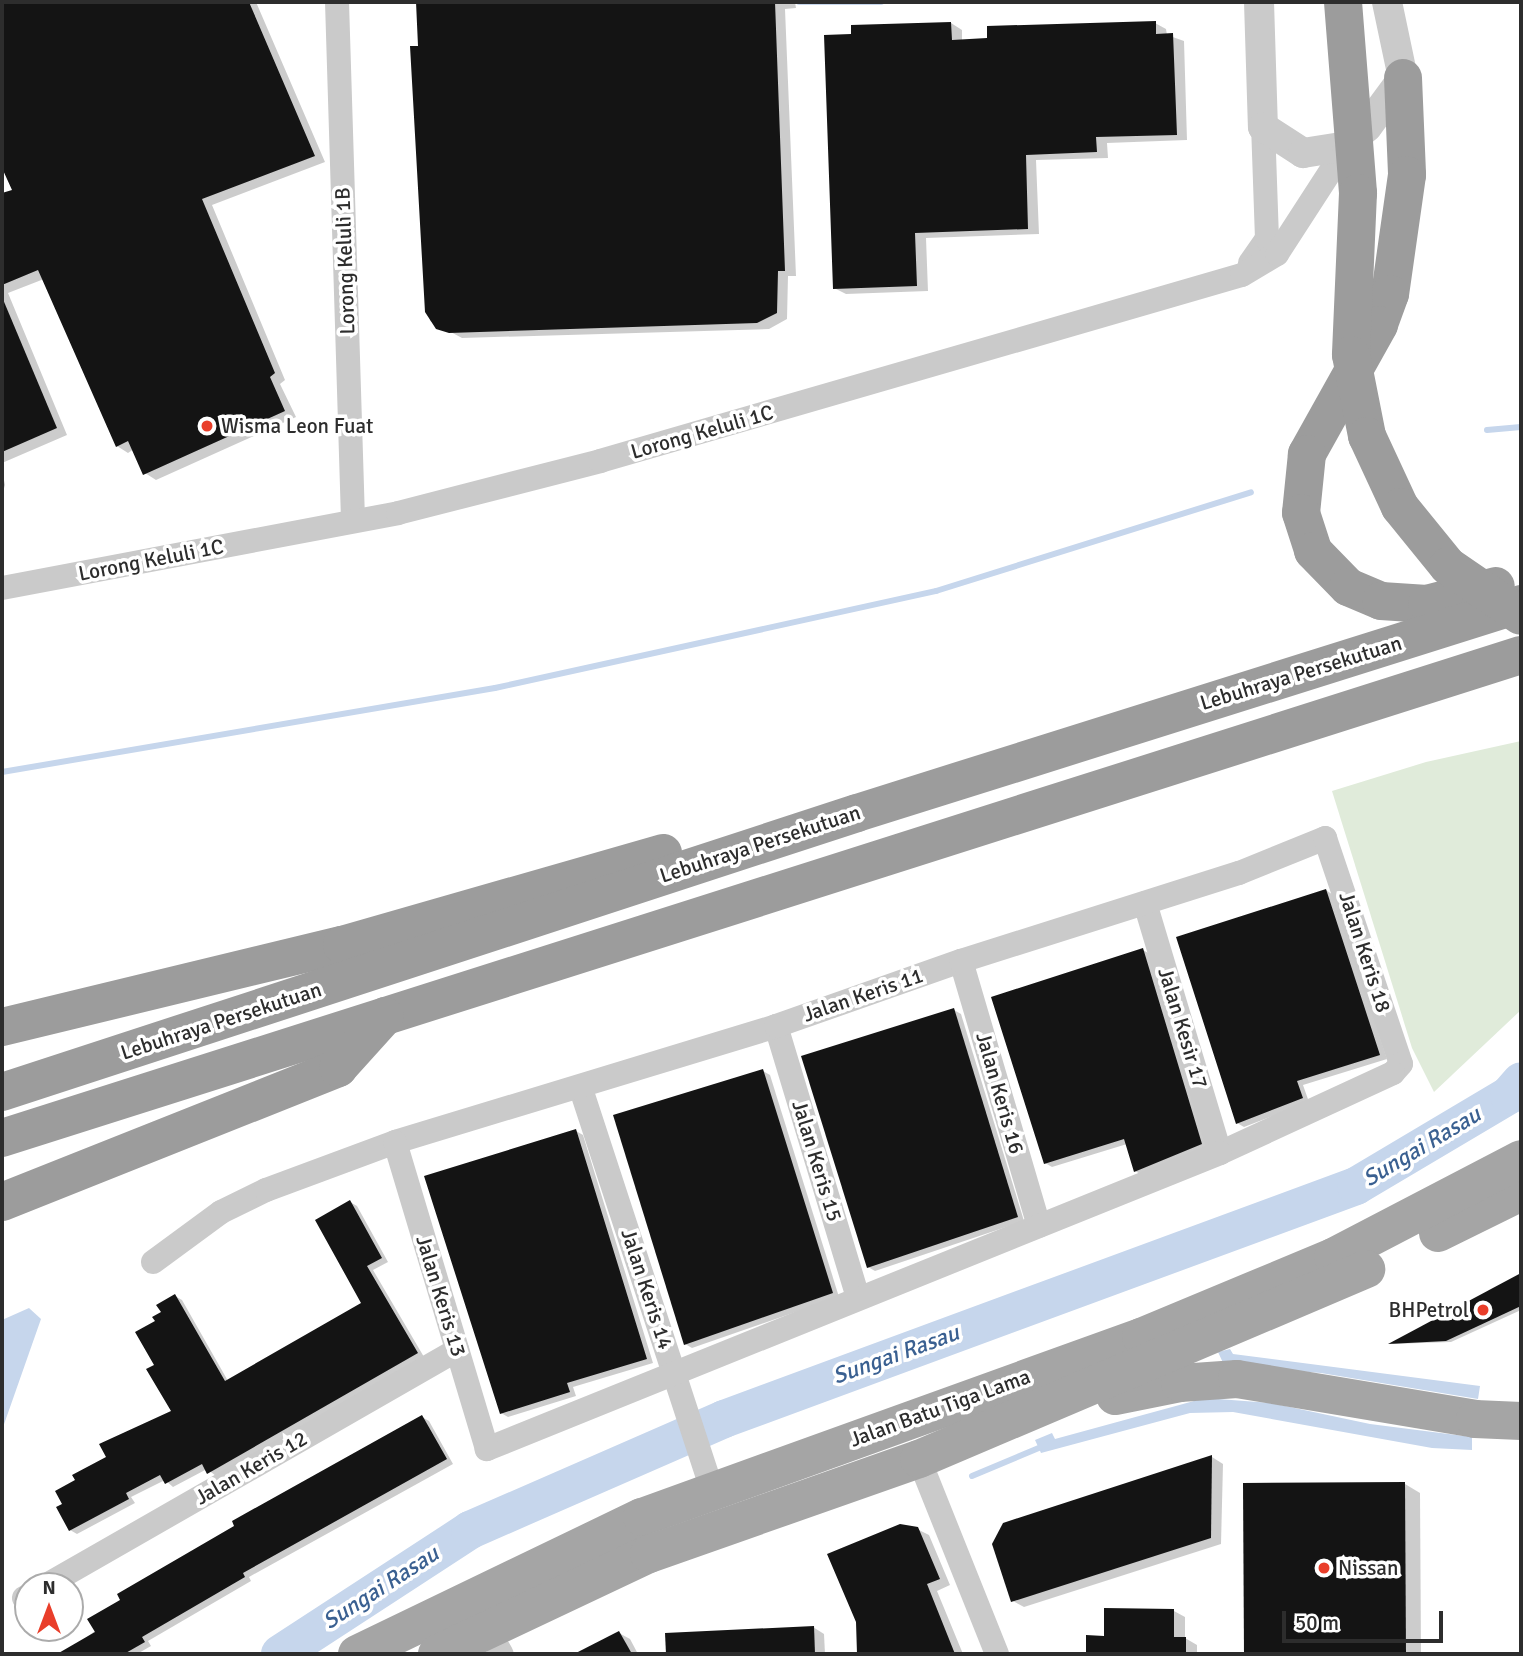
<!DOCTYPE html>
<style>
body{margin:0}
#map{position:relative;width:1523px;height:1656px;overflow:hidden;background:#fff;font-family:Signika,sans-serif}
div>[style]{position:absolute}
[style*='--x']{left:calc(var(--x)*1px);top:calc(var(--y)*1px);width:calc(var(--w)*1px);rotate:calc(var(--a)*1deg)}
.green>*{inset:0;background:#e0ebda}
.water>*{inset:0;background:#c6d6ec}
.shadow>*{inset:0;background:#0003}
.stream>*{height:6px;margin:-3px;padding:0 3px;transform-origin:3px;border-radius:3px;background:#c6d6ec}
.river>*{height:38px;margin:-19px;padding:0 19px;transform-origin:19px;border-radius:19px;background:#c6d6ec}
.building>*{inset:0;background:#141414}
.minor>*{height:24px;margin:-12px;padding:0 12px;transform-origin:12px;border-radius:12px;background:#cacaca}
.tertiary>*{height:30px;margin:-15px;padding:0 15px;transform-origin:15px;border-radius:15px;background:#cacaca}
.primary>*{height:38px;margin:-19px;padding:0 19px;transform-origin:19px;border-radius:19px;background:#a5a5a5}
.trunk>*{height:38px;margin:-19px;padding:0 19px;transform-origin:19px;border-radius:19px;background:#9c9c9c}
.trunk-bridge>*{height:38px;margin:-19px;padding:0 19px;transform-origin:19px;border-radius:19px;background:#9c9c9c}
.dots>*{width:19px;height:19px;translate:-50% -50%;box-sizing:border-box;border:4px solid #fff;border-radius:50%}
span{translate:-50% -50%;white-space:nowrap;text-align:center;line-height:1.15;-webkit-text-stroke:7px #fff;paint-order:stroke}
.street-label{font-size:21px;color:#2d2d2d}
.poi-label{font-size:21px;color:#2d2d2d}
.left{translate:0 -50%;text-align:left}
.right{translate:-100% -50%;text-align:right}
.water-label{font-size:23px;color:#3a6091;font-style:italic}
.frame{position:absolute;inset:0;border:4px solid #2d2d2d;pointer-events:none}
.north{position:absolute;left:14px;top:1572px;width:70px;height:70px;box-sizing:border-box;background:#fff;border:2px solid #ababab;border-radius:50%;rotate:0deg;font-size:19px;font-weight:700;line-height:28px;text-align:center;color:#2d2d2d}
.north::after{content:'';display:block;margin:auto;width:24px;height:32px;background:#e93e2a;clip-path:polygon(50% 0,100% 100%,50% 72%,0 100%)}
.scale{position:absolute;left:1282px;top:1611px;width:161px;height:32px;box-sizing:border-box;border:4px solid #2d2d2d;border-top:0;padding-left:9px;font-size:21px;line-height:24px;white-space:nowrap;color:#2d2d2d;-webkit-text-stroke:5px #fff;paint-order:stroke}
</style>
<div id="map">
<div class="green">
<i style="clip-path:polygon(1521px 741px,1521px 1010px,1434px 1092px,1412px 1048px,1332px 791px,1426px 762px)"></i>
</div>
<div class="water">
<i style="clip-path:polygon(29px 1308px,41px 1319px,2px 1430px,2px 1320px)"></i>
<i style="clip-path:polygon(1230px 1349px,1233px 1354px,1480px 1386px,1478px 1399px,1321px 1373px,1224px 1365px,1218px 1352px)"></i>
<i style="clip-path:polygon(1205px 1398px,1271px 1403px,1370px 1424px,1472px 1437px,1472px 1450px,1432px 1448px,1233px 1412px,1190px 1413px,1041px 1453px,1035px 1440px,1052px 1433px,1055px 1439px)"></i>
</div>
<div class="shadow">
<i style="clip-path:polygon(2px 2px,256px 2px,325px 162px,212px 205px,285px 380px,280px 384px,296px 417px,156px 480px,145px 473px,134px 449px,128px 453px,117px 446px,44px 279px,8px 293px,67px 435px,2px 463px,2px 195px,14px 192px,2px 164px)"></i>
<i style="clip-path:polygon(418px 2px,795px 2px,796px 8px,785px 9px,796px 276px,788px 276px,787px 319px,769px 329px,462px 338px,430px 321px,412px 48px,420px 47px)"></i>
<i style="clip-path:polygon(951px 23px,962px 30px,962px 41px,1155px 23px,1166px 29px,1167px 35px,1184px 41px,1187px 140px,1107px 143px,1108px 158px,1036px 160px,1039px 234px,926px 238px,928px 291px,846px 294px,834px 288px,853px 35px)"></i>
<i style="clip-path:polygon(2px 470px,5px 485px,2px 495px)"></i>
<i style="clip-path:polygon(1326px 890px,1333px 895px,1387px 1059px,1303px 1085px,1309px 1102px,1244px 1127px,1237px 1123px)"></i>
<i style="clip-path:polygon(1143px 950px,1150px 954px,1208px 1148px,1142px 1175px,1135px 1171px,1127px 1144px,1052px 1167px,1045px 1163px)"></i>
<i style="clip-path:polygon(954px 1010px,961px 1014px,1024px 1221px,875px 1271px,868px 1267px)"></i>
<i style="clip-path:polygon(763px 1071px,770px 1075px,839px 1297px,692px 1348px,685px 1344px)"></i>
<i style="clip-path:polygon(576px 1131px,583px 1135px,653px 1363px,573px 1387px,576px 1396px,508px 1417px,501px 1413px)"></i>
<i style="clip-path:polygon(350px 1202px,357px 1206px,388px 1262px,373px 1270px,424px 1357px,216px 1476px,207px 1469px,173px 1487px,165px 1480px,131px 1497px,135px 1503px,77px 1534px,70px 1530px,64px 1504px,78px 1480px,173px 1411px,156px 1366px,157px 1321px,175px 1296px,182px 1300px,228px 1381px,363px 1303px)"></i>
<i style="clip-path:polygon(1519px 1276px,1521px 1310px,1451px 1342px,1392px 1344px)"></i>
<i style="clip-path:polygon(422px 1417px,429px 1421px,453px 1464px,249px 1577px,251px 1581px,148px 1641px,151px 1646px,137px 1654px,81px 1654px,76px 1645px,237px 1526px)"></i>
<i style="clip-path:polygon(1212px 1457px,1223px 1464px,1221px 1544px,1024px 1607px,1013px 1601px,1004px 1524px)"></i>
<i style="clip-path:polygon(1245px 1484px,1405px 1484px,1420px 1493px,1421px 1654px,1245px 1654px)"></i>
<i style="clip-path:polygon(917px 1529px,929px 1535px,950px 1585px,937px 1591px,963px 1654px,859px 1654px,858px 1622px)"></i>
<i style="clip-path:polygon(1174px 1611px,1185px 1617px,1185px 1638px,1197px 1645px,1197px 1654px,1088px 1654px,1088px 1637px,1105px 1637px)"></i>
<i style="clip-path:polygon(813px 1627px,824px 1634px,825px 1654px,668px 1654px,667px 1635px)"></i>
<i style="clip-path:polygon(619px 1633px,630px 1639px,638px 1654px,578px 1654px)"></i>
</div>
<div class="stream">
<i style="--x:799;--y:2;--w:82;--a:0"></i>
<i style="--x:1487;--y:430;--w:34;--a:-5"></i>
<i style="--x:2;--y:772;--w:500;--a:-9.67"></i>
<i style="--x:495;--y:688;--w:452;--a:-12.4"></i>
<i style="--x:936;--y:591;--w:330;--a:-17.4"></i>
<i style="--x:972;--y:1476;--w:73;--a:-22.7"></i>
</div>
<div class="river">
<i style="--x:280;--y:1654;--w:227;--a:-33.1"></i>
<i style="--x:470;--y:1530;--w:277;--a:-23.6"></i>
<i style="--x:724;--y:1419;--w:674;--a:-20.24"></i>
<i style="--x:1356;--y:1186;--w:178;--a:-30.7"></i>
<i style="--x:1509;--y:1095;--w:18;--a:-49"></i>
</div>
<div class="building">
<i style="clip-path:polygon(2px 2px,249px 2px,315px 156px,202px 199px,275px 373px,270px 377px,285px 411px,143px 475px,128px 441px,116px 447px,38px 270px,2px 285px,2px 193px,12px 190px,2px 168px)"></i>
<i style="clip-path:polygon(416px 2px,775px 2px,785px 271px,778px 271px,777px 313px,757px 323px,449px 333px,436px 329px,425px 312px,410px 46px,418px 46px)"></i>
<i style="clip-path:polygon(1156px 21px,1156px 34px,1173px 33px,1177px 135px,1096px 137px,1097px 152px,1026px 155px,1028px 229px,915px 233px,917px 286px,833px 289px,824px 35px,851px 34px,851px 25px,951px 22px,952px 40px,987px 38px,987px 26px)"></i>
<i style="clip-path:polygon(2px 297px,57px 428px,2px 452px)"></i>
<i style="clip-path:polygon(1326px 889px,1380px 1055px,1297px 1081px,1303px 1098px,1236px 1124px,1176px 937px)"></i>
<i style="clip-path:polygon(1143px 948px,1202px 1144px,1134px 1172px,1124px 1139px,1044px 1164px,991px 997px)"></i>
<i style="clip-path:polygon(954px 1008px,1018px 1217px,867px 1268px,801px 1056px)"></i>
<i style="clip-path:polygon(763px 1069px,833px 1293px,684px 1345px,613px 1115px)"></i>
<i style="clip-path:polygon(576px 1129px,647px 1359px,567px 1383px,570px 1392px,500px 1414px,424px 1176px)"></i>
<i style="clip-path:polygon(350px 1200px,382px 1258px,367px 1266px,418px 1353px,207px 1474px,202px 1464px,165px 1484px,160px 1475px,126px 1493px,129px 1499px,69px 1531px,56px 1507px,62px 1504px,55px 1491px,75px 1480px,72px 1475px,106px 1457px,99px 1444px,171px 1411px,146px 1369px,154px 1365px,135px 1332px,155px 1321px,152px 1317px,161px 1312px,156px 1305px,175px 1294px,225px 1381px,361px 1303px,315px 1220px)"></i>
<i style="clip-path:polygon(1521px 1273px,1521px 1306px,1446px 1341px,1388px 1344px)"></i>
<i style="clip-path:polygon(422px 1415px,447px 1459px,243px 1573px,245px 1577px,142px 1637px,145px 1642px,124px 1654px,57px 1654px,95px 1632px,87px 1619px,120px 1600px,117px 1594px,234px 1526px,232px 1521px)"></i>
<i style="clip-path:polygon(1212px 1455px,1211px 1538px,1011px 1602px,992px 1544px,1003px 1523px)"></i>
<i style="clip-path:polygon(1405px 1482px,1406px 1654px,1244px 1654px,1243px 1483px)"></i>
<i style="clip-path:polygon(900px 1524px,918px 1527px,940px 1579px,927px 1584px,955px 1654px,857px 1654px,856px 1622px,827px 1554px)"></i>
<i style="clip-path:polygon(1104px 1608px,1174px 1609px,1174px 1637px,1186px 1637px,1186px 1654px,1086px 1654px,1086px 1635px,1104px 1636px)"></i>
<i style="clip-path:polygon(814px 1626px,815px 1654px,666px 1654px,665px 1633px)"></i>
<i style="clip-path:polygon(619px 1631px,632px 1654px,574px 1654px)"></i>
</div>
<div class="minor">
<i style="--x:337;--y:2;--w:519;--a:88.23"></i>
<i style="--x:1250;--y:263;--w:29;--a:-55"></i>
<i style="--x:1267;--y:239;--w:112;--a:-92"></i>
<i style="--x:2;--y:588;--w:403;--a:-10.7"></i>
<i style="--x:398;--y:513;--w:209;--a:-14.4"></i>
<i style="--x:600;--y:461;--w:668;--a:-16.16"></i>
<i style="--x:1242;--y:275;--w:41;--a:-31"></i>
<i style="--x:1277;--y:254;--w:129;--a:-57.1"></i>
<i style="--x:1145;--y:903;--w:261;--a:73.3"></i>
<i style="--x:961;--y:961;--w:276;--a:73.6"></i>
<i style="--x:776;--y:1026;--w:283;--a:73.2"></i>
<i style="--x:581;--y:1089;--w:422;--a:71.9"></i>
<i style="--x:153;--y:1262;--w:84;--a:-36.3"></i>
<i style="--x:221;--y:1212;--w:50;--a:-26.1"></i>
<i style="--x:266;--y:1190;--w:138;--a:-20.4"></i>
<i style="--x:395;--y:1142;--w:398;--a:-16.9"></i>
<i style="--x:776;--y:1026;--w:196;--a:-19.4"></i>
<i style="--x:961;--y:961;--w:292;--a:-17.6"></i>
<i style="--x:1239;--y:873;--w:93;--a:-22.1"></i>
<i style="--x:1325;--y:838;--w:238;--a:71.4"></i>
<i style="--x:1401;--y:1064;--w:12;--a:132"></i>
<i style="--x:1393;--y:1073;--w:191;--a:155.2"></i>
<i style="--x:1220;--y:1153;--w:791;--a:158.01"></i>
<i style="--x:487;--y:1449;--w:320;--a:-106.7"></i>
<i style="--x:919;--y:1459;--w:210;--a:68.2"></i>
<i style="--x:45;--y:1586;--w:475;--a:-29.8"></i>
<i style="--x:24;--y:1598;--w:4;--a:-27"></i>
<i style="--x:482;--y:1620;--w:39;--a:60"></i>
</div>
<div class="tertiary">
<i style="--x:1259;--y:2;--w:125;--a:88.2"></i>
<i style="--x:1263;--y:127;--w:48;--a:33"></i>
<i style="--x:1303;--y:153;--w:45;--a:-9"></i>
<i style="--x:1347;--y:146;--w:28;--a:-44"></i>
<i style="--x:1367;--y:127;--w:61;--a:-53.7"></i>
<i style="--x:1403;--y:78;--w:78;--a:-101.9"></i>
</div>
<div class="primary">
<i style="--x:1438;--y:1233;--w:93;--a:-26.3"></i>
<i style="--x:1115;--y:1396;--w:66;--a:-11.3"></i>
<i style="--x:1180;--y:1383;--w:57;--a:-4"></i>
<i style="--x:1237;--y:1379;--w:241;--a:9.5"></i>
<i style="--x:1475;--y:1419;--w:46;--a:2.5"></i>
<i style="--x:357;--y:1654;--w:316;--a:-25.7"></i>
<i style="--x:642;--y:1517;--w:530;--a:-19.84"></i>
<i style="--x:1141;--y:1337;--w:208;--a:-22.6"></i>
<i style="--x:1333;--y:1257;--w:212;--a:-27.5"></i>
<i style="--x:437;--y:1654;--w:234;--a:-25.3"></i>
<i style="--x:649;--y:1554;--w:286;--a:-19.4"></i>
<i style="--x:919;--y:1459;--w:486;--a:-23"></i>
</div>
<div class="trunk">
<i style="--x:1403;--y:78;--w:97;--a:87.6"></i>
<i style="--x:1407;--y:175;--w:120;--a:98.1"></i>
<i style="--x:1390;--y:294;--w:33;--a:110"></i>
<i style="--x:1379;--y:325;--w:148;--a:119.2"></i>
<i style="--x:1307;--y:454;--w:59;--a:95.8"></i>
<i style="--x:1301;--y:513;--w:40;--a:72"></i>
<i style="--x:1313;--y:551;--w:50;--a:45.8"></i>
<i style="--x:1348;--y:587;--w:36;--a:23"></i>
<i style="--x:1381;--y:601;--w:46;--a:3.7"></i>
<i style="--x:1427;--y:604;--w:71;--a:-14.6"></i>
<i style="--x:2;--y:1027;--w:350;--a:-13.6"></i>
<i style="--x:342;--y:945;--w:334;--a:-16"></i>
<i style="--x:2;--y:1092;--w:899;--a:-18.07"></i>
<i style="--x:857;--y:813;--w:696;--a:-17.47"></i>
<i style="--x:2;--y:1138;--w:1594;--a:-17.64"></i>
<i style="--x:2;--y:1202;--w:362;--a:-21.7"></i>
<i style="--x:338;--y:1068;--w:70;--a:-47.9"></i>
</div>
<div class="trunk-bridge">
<i style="--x:1343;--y:2;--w:192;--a:85.5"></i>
<i style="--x:1358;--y:193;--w:162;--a:92.5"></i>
<i style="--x:1351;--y:355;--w:83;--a:78.8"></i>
<i style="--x:1367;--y:436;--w:78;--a:65.1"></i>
<i style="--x:1400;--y:507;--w:76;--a:50.9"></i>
<i style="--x:1448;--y:566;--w:88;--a:34.4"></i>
</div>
<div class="dots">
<i style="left:207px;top:426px;background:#e93e2a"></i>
<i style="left:1483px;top:1310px;background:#e93e2a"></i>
<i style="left:1324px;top:1568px;background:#e93e2a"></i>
</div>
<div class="street-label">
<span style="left:345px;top:261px;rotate:-92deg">Lorong Keluli 1B</span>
<span style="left:702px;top:432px;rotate:-16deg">Lorong Keluli 1C</span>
<span style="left:151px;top:560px;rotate:-11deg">Lorong Keluli 1C</span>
<span style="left:1301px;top:673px;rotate:-17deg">Lebuhraya Persekutuan</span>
<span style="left:760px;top:844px;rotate:-18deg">Lebuhraya Persekutuan</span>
<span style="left:1365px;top:952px;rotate:72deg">Jalan Keris 18</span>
<span style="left:863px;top:995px;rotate:-19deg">Jalan Keris 11</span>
<span style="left:221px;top:1021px;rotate:-18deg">Lebuhraya Persekutuan</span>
<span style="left:1183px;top:1028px;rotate:73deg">Jalan Kesir 17</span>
<span style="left:1000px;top:1093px;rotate:74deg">Jalan Keris 16</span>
<span style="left:817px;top:1161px;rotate:73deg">Jalan Keris 15</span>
<span style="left:647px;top:1289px;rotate:72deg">Jalan Keris 14</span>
<span style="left:441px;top:1296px;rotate:73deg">Jalan Keris 13</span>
<span style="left:940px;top:1408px;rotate:-20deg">Jalan Batu Tiga Lama</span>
<span style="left:251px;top:1468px;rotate:-30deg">Jalan Keris 12</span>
</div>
<div class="poi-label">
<span class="left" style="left:221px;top:426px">Wisma Leon Fuat</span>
<span class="right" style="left:1469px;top:1310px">BHPetrol</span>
<span class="left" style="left:1338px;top:1568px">Nissan</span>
</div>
<div class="water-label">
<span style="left:1422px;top:1147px;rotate:-31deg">Sungai Rasau</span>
<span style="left:896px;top:1355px;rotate:-20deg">Sungai Rasau</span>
<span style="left:381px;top:1588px;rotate:-33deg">Sungai Rasau</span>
</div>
<div class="frame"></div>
<div class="north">N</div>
<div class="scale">50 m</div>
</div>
